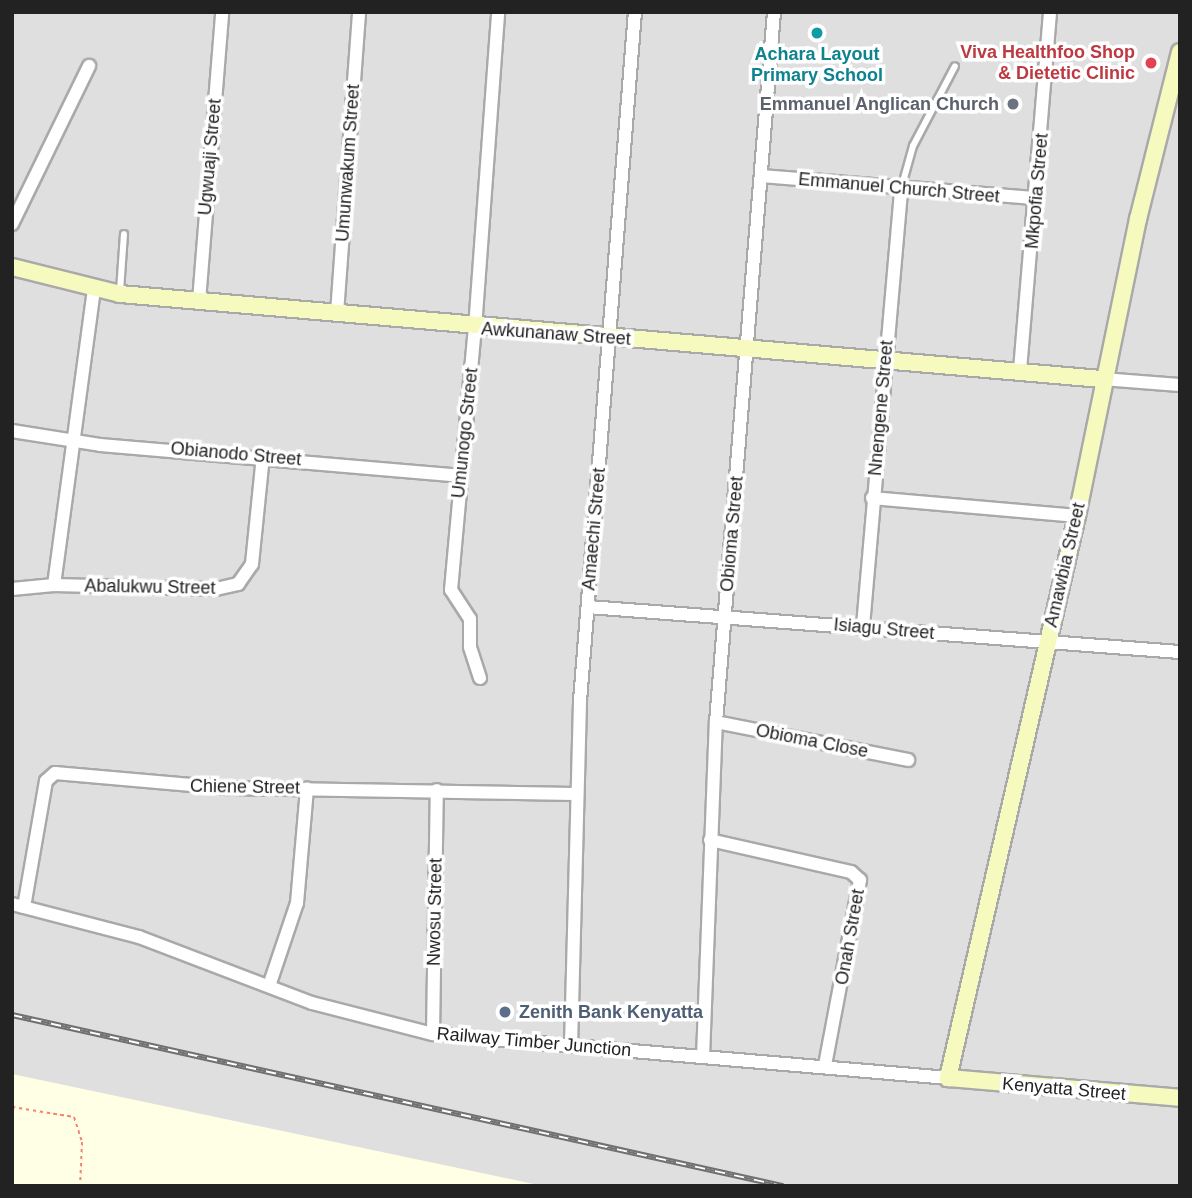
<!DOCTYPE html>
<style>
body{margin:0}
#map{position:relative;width:1192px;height:1198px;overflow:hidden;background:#f2efe9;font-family:Helvetica,sans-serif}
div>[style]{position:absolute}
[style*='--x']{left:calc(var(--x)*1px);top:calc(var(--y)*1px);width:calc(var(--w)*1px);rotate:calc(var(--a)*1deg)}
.residential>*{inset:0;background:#e0dfdf}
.education>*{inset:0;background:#ffffe5}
.path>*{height:2px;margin-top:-1px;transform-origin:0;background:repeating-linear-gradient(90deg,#fa8072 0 3.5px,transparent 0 7px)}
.roads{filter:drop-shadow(2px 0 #a9a9a9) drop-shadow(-2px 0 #a9a9a9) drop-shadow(0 2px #a9a9a9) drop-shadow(0 -2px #a9a9a9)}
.lane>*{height:6px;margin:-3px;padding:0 3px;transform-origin:3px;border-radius:3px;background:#fff}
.street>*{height:12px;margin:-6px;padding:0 6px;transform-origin:6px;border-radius:6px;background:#fff}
.secondary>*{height:16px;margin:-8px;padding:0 8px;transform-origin:8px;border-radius:8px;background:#f7fabf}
.rail>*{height:6px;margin-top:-3px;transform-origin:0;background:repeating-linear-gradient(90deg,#fff 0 10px,#707070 0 20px);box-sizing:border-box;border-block:2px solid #707070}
.dots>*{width:19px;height:19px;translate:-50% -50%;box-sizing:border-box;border:4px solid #fff;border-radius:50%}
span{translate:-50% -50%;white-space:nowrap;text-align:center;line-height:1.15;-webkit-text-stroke:7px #fff;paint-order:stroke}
.health-label{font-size:18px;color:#be3a42;font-weight:700}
.right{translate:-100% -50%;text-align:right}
.culture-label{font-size:18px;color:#0d838f;font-weight:700}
.worship-label{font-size:18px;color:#5b616d;font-weight:700}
.street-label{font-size:18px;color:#222}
.service-label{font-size:18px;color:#4e5e75;font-weight:700}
.left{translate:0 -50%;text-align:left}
.frame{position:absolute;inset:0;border:14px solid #222;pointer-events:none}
</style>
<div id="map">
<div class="residential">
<i style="clip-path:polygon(12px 12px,1180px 12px,1180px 1186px,12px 1186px)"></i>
</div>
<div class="education">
<i style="clip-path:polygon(12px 1074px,543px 1186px,12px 1186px)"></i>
</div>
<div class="path">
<i style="--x:12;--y:1107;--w:63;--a:9.2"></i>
<i style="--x:74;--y:1117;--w:26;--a:72"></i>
<i style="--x:82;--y:1142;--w:44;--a:92.6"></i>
</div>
<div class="roads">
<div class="lane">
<i style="--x:901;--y:189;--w:45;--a:-74.4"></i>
<i style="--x:913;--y:146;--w:90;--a:-62.3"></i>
<i style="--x:120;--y:291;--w:57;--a:-86"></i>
</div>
<div class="street">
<i style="--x:761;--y:176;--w:277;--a:4.6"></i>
<i style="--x:12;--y:224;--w:176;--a:-64"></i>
<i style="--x:199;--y:301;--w:290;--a:-85.4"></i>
<i style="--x:337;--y:313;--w:302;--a:-85.8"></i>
<i style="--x:1020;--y:370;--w:359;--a:-85.2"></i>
<i style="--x:1102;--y:379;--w:78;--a:4.4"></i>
<i style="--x:12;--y:431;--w:89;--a:9"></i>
<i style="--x:100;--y:445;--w:361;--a:4.9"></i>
<i style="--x:872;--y:498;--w:206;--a:5"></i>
<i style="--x:54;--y:585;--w:162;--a:1.4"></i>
<i style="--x:216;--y:589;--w:23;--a:-13"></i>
<i style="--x:238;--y:584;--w:24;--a:-55"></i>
<i style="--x:252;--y:564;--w:109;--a:-84.2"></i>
<i style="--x:12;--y:589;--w:42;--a:-5.4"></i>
<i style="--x:54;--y:585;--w:297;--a:-82.3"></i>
<i style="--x:588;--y:607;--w:594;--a:4.35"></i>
<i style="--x:863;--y:626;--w:438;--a:-85"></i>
<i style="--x:480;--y:678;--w:33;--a:-108"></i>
<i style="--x:470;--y:647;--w:28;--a:-90"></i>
<i style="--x:470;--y:619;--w:35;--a:-123"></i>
<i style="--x:451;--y:590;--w:263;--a:-84.8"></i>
<i style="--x:475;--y:328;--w:317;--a:-85.8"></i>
<i style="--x:716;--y:722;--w:196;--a:11.2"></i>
<i style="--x:710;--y:840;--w:145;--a:12.8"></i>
<i style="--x:851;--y:872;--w:12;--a:42"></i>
<i style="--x:860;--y:880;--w:189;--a:100.7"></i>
<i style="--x:12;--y:904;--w:131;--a:14.6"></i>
<i style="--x:139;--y:937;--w:185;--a:20.9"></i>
<i style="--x:312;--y:1003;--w:125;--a:14.4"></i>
<i style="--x:433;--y:1034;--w:517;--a:4.88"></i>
<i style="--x:24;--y:907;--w:128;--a:-80.1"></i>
<i style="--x:46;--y:781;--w:12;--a:-42"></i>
<i style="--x:55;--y:773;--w:174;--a:5"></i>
<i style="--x:228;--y:788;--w:347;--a:1"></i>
<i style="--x:269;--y:986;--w:88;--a:-71.4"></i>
<i style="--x:297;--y:903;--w:115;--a:-85"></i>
<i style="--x:433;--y:1034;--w:244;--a:-89.1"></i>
<i style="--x:571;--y:1046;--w:345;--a:-88.5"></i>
<i style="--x:580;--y:701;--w:691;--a:-85.44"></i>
<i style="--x:703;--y:1057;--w:335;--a:-87.8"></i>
<i style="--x:716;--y:722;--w:712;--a:-85.33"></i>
</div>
<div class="secondary">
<i style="--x:1180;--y:52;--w:172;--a:104.1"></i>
<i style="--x:1138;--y:219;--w:303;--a:101.6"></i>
<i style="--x:1077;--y:516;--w:577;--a:102.93"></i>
<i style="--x:948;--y:1078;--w:233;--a:4.9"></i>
<i style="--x:12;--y:267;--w:111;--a:14"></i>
<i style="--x:120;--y:294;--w:986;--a:4.95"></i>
</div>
</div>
<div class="rail">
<i style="--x:12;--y:1015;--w:790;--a:12.51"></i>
</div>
<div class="dots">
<i style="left:817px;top:33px;background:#0f9aa8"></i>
<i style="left:1151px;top:63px;background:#e0444e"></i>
<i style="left:1013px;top:104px;background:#6b7280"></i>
<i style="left:505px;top:1012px;background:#5c6f8a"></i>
</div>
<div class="health-label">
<span class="right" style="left:1135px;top:63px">Viva Healthfoo Shop<br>&amp; Dietetic Clinic</span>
</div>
<div class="culture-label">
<span style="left:817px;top:65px">Achara Layout<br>Primary School</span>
</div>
<div class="worship-label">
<span class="right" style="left:999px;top:104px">Emmanuel Anglican Church</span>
</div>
<div class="street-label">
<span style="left:210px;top:157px;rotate:-85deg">Ugwuaji Street</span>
<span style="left:348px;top:163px;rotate:-86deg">Umunwakum Street</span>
<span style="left:899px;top:188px;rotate:5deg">Emmanuel Church Street</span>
<span style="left:1037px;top:191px;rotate:-85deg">Mkpofia Street</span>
<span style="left:556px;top:334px;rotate:4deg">Awkunanaw Street</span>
<span style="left:881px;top:408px;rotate:-85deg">Nnengene Street</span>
<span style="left:465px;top:433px;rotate:-84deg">Umunogo Street</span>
<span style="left:236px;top:454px;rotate:5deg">Obianodo Street</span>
<span style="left:594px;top:529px;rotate:-85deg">Amaechi Street</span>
<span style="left:732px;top:534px;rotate:-85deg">Obioma Street</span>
<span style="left:1065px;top:565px;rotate:-77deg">Amawbia Street</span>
<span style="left:150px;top:587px;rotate:1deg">Abalukwu Street</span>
<span style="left:884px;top:629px;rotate:5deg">Isiagu Street</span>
<span style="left:812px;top:741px;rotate:11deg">Obioma Close</span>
<span style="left:245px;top:787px;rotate:1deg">Chiene Street</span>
<span style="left:435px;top:912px;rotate:-89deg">Nwosu Street</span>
<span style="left:850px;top:937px;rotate:-80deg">Onah Street</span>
<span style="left:534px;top:1042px;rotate:5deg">Railway Timber Junction</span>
<span style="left:1064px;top:1089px;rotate:5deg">Kenyatta Street</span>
</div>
<div class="service-label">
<span class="left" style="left:519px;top:1012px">Zenith Bank Kenyatta</span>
</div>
<div class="frame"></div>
</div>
